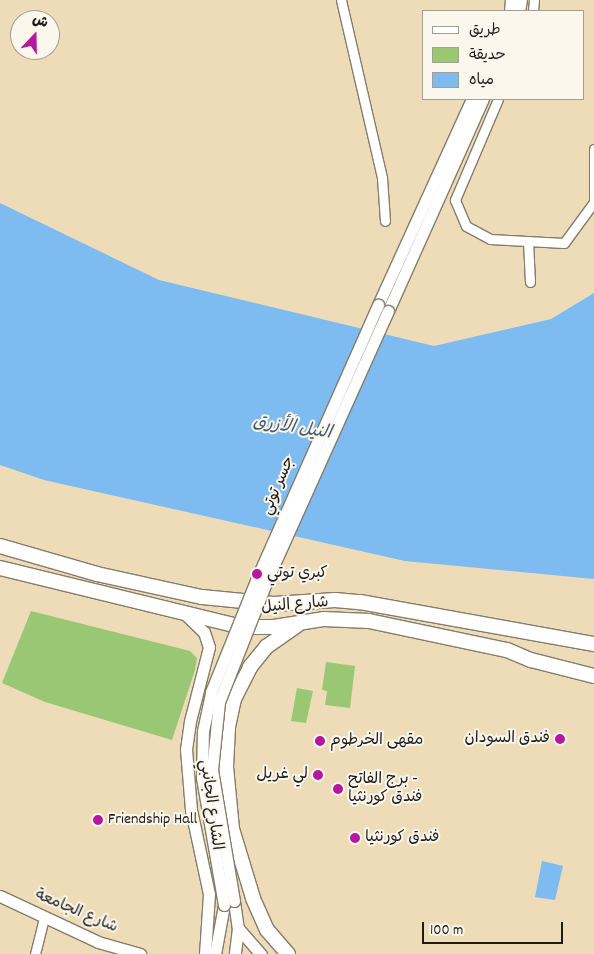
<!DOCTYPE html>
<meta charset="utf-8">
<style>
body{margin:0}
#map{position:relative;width:594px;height:954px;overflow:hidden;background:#eedcb9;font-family:Dekko,"Playpen Sans Arabic",sans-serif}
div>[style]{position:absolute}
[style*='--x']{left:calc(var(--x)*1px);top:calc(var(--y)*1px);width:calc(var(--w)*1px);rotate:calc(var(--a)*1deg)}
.green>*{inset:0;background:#9ac774}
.water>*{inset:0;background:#7ebbf1}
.roads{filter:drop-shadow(1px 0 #857c6a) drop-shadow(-1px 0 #857c6a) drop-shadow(0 1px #857c6a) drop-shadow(0 -1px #857c6a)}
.street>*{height:9px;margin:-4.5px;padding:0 4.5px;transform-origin:4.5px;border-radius:4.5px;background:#fff}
.secondary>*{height:11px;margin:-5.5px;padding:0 5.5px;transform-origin:5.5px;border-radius:5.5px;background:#fff}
.primary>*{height:14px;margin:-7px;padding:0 7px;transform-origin:7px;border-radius:7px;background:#fff}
.bridges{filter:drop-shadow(1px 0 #857c6a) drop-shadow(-1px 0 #857c6a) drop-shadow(0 1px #857c6a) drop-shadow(0 -1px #857c6a)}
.secondary-bridge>*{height:11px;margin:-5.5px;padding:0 5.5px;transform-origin:5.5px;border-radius:5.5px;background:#fff}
.dots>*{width:14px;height:14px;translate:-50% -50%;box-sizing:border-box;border:2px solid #fbf7ec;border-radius:50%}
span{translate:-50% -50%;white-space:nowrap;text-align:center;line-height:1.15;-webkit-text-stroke:4px #fbf7ec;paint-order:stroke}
.street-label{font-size:16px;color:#1c1c1c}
.poi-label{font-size:16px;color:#1c1c1c}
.left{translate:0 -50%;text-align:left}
.right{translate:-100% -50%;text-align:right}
.water-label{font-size:18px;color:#435c71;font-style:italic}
.legend{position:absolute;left:422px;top:10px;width:162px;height:90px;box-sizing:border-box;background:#fbf7ec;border:1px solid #a29f99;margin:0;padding:6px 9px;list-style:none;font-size:15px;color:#1c1c1c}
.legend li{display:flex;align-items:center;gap:10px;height:25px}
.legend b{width:25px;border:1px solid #a29f99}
.north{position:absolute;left:10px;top:10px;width:50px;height:50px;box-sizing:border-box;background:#fbf7ec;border:1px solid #a29f99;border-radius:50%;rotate:21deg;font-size:14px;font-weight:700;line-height:20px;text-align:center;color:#1c1c1c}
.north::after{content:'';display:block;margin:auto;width:18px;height:22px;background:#b5179e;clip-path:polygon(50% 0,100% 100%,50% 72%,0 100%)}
.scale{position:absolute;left:422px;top:922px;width:141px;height:22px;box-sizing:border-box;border:2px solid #1c1c1c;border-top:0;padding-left:6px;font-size:15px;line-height:18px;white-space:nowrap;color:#1c1c1c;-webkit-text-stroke:4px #fbf7ec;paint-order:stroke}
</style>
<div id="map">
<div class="green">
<i style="clip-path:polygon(31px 611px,190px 651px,197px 658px,195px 670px,172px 740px,45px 702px,2px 683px)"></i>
<i style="clip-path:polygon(326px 662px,355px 666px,350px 708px,325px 705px,327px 691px,322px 690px)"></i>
<i style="clip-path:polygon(297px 688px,313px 691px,306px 723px,291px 721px)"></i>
</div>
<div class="water">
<i style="clip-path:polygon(0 203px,159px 280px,434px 346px,551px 319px,594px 293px,594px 579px,405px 561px,44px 480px,0 465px)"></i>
<i style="clip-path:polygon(542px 861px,563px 866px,555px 900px,535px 897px)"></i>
</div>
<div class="roads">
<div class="street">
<i style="--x:341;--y:0;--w:183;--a:77"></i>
<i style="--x:382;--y:178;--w:43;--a:86"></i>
<i style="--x:533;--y:11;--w:11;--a:-85"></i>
<i style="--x:498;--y:99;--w:110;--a:113.1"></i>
<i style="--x:455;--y:200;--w:28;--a:67"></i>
<i style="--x:466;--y:226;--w:27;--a:28"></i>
<i style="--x:490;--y:239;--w:74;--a:3.1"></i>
<i style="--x:564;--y:243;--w:51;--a:-53.8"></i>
<i style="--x:594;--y:149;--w:50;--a:90"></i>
<i style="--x:528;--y:241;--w:41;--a:87.2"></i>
<i style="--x:35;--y:954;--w:38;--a:-76"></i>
</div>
<div class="secondary">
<i style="--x:510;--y:11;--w:11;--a:-85"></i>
<i style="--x:519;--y:11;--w:11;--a:-80"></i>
<i style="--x:378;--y:305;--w:226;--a:-65.5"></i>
<i style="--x:388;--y:311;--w:232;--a:-65.9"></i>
<i style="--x:184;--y:613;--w:28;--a:44"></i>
<i style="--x:204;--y:632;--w:16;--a:72"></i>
<i style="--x:209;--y:647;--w:76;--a:104.4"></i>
<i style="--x:190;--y:721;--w:28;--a:98"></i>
<i style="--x:186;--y:749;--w:61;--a:85.3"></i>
<i style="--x:191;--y:810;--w:86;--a:77.9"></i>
<i style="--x:209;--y:894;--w:60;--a:93.8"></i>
<i style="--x:0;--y:896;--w:108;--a:25.1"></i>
<i style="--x:98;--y:942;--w:44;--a:15.9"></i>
<i style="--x:234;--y:901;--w:27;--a:82"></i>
<i style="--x:238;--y:928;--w:26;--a:97"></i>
<i style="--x:238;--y:928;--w:35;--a:49"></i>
<i style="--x:215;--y:954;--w:50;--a:-79.6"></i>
</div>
<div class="primary">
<i style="--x:0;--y:546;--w:101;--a:16.1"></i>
<i style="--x:97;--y:574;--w:107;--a:12.4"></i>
<i style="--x:202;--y:597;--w:72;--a:5.6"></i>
<i style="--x:274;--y:604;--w:61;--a:-3.8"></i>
<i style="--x:335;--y:600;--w:25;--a:5"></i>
<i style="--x:360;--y:602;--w:238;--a:10.2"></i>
<i style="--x:0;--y:568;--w:249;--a:13.7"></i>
<i style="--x:242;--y:627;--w:32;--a:0"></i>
<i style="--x:274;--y:627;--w:51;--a:-9.1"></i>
<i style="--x:324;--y:619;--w:45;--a:2.5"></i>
<i style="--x:369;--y:621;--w:141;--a:11.9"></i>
<i style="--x:507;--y:650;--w:26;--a:23"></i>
<i style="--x:531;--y:660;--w:65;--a:14.3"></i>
<i style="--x:288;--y:954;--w:32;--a:-131"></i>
<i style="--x:267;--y:930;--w:35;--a:-114"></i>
<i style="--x:253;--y:898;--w:72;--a:-106.9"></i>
<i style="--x:232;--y:829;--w:62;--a:-95.5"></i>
<i style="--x:226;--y:767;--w:40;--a:-87.1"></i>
<i style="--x:228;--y:727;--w:29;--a:-78"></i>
<i style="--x:234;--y:699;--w:36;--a:-63"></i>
<i style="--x:250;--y:667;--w:26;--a:-51"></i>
<i style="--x:266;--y:647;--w:38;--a:-35"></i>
</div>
</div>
<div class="bridges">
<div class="secondary-bridge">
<i style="--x:234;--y:901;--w:133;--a:-99.5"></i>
<i style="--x:212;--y:770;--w:68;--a:-84.1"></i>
<i style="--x:219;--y:702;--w:131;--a:-68.5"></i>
<i style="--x:267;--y:580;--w:295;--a:-65.8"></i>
<i style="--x:224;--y:905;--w:130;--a:-99.8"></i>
<i style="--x:202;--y:777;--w:46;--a:-88.8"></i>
<i style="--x:203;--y:731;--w:40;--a:-78"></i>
<i style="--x:211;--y:692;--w:123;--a:-68"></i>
<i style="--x:257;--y:578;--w:299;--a:-66.1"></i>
</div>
</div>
<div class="dots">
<i style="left:257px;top:574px;background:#b5179e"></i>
<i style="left:560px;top:739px;background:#b5179e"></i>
<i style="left:320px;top:741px;background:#b5179e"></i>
<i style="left:318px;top:775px;background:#b5179e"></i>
<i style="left:338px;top:789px;background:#b5179e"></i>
<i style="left:98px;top:820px;background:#b5179e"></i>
<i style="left:355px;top:838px;background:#b5179e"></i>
</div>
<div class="street-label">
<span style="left:279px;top:486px;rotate:-67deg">جسر توتي</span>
<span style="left:295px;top:606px;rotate:-5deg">شارع النيل</span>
<span style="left:210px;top:805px;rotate:82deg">الشارع الجانبي</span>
<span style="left:76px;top:912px;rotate:23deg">شارع الجامعة</span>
</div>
<div class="poi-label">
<span class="left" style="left:267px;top:574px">كبري توتي</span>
<span class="right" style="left:550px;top:739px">فندق السودان</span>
<span class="left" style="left:330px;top:741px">مقهى الخرطوم</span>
<span class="right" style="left:308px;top:775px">لي غريل</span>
<span class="left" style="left:348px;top:789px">برج الفاتح -<br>فندق كورنثيا</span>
<span class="left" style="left:108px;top:820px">Friendship Hall</span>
<span class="left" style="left:365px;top:838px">فندق كورنثيا</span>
</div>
<div class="water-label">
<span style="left:292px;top:429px;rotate:9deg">النيل الأزرق</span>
</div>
<ul class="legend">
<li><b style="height:6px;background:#fff"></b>طريق</li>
<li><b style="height:14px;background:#9ac774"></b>حديقة</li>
<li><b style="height:14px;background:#7ebbf1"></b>مياه</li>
</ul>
<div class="north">ش</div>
<div class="scale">100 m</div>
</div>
